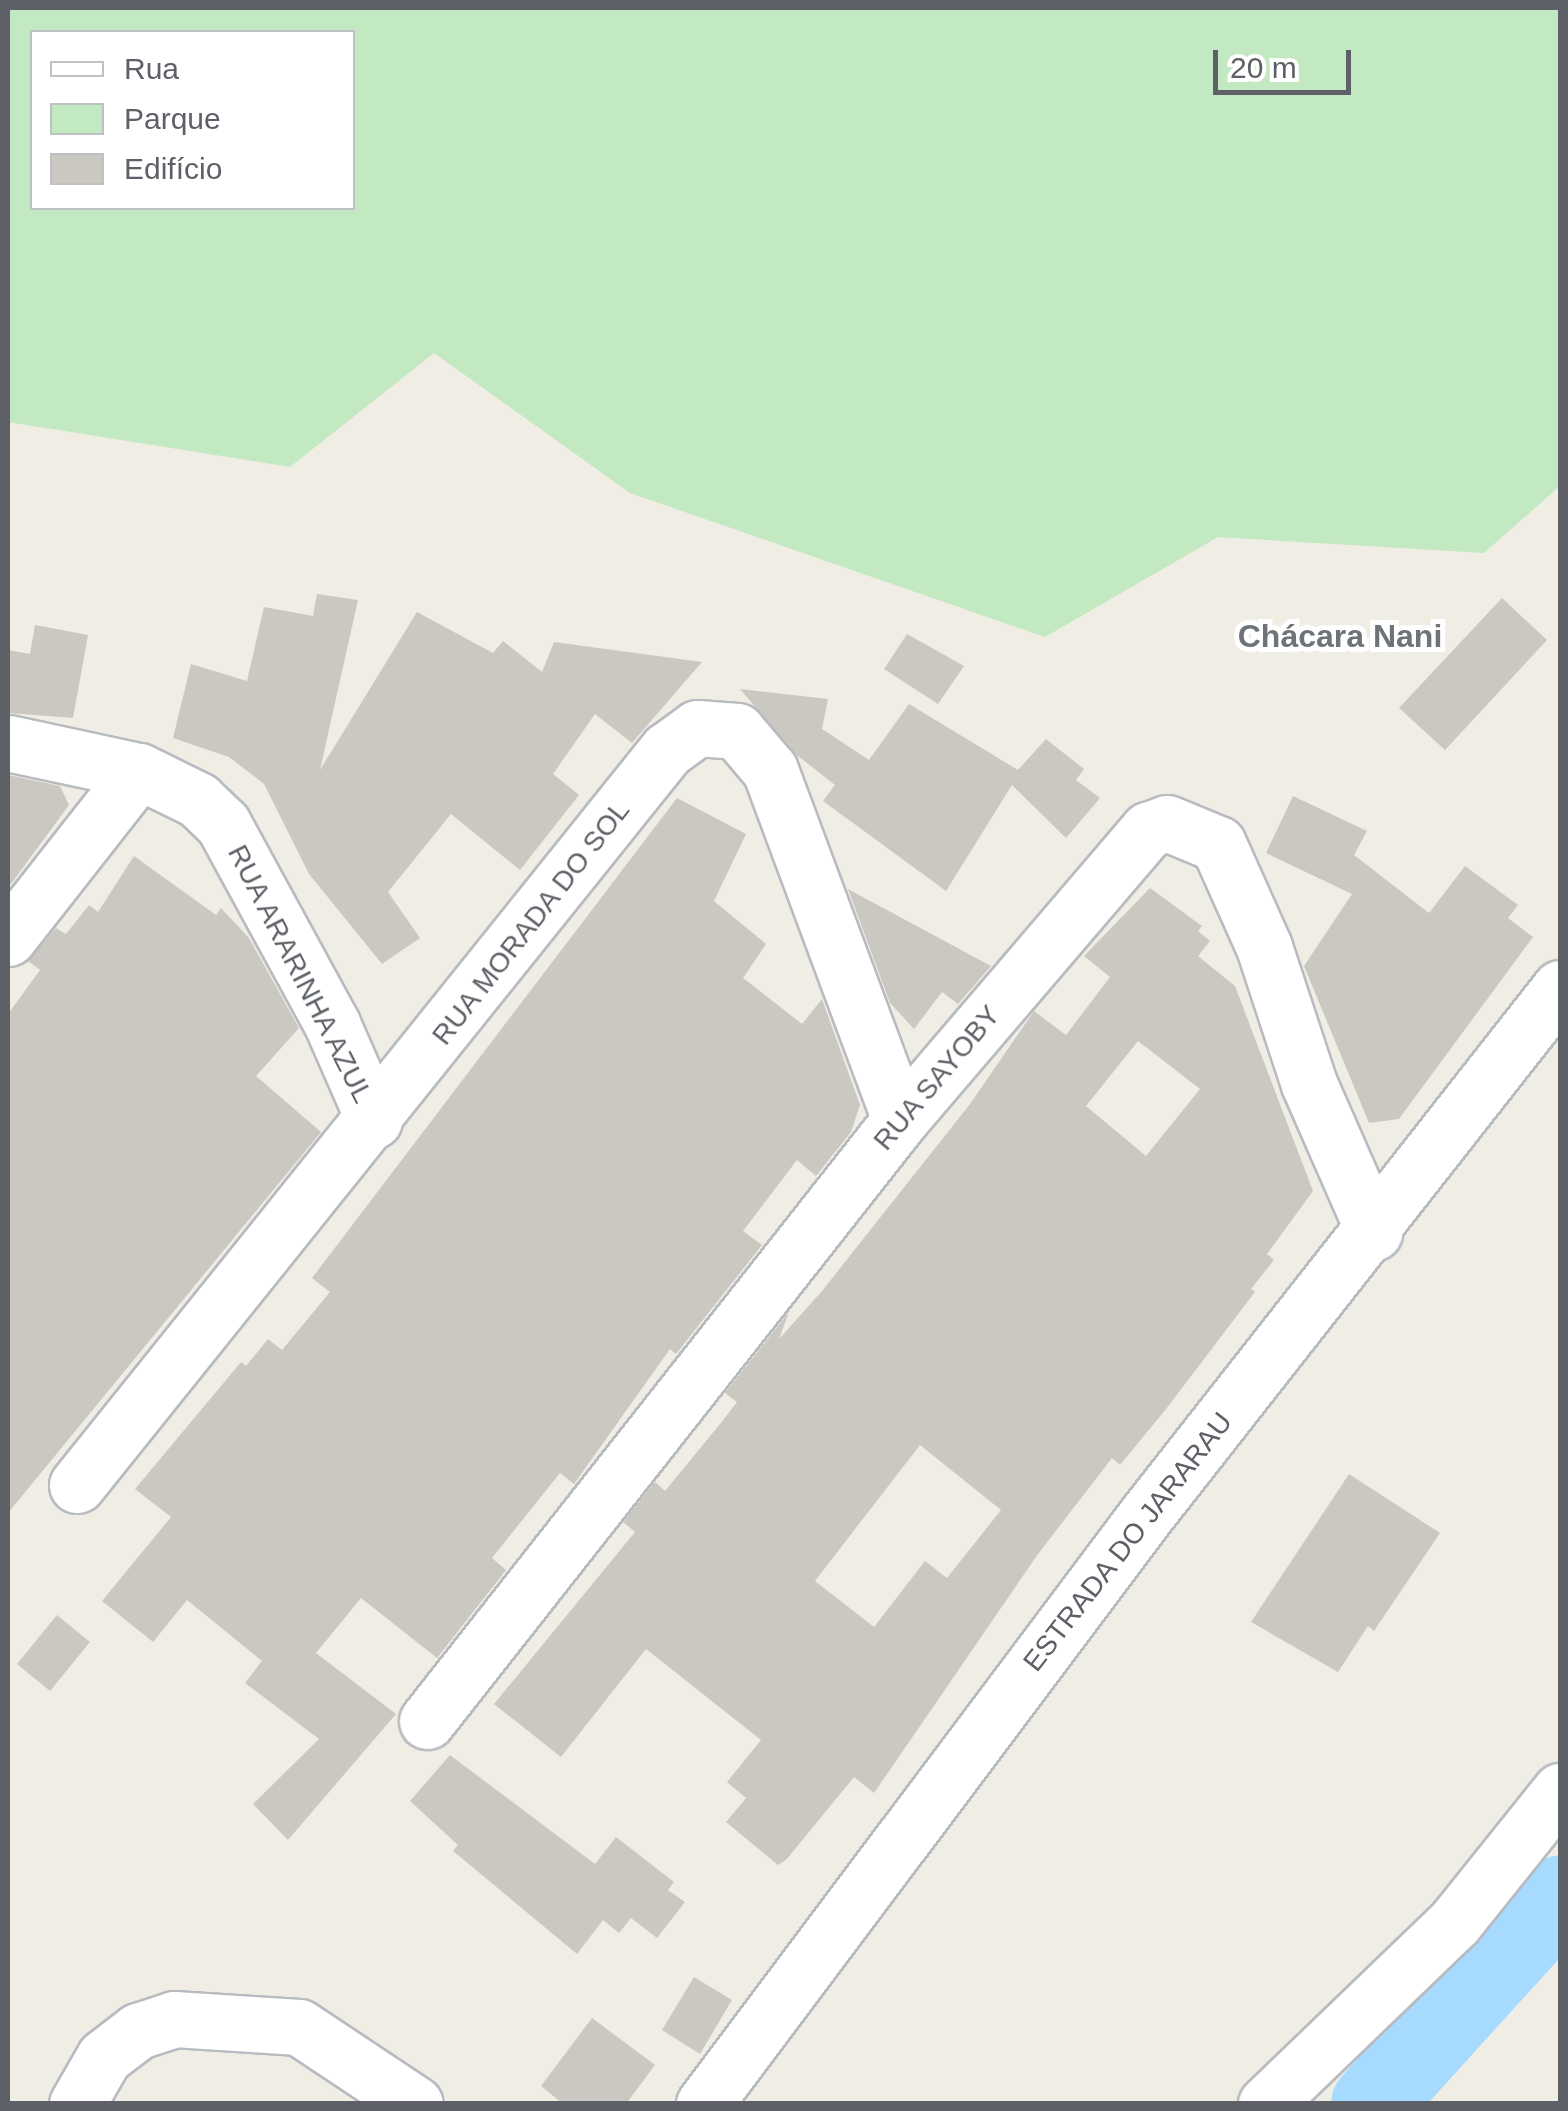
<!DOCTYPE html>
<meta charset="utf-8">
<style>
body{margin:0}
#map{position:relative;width:1568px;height:2111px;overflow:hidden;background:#f0ede5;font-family:Arial,sans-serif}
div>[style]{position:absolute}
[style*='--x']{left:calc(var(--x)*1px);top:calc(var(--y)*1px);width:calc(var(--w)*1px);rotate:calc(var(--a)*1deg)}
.green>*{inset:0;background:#c2e9c1}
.river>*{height:82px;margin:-41px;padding:0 41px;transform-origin:41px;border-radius:41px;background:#a6dbff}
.building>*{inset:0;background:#cbc8c2}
.roads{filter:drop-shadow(2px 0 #b8bbc0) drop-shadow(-2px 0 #b8bbc0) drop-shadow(0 2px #b8bbc0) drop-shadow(0 -2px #b8bbc0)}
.minor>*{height:55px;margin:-27.5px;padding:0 27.5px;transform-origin:27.5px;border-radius:27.5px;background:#fff}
span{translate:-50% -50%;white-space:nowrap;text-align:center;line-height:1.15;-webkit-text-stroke:10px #fff;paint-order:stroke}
.street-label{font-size:28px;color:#5d6167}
.quarter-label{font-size:32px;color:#6e7379;font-weight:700}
.frame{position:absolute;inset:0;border:10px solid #5d6167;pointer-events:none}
.legend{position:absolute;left:30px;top:30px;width:325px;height:180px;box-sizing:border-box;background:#fff;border:2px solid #bec0c2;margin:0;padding:12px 18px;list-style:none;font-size:30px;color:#5d6167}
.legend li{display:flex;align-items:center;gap:20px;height:50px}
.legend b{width:50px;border:2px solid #bec0c2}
.scale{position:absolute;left:1213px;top:50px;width:138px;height:45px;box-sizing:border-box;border:5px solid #5d6167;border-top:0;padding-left:12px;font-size:30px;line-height:35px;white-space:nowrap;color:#5d6167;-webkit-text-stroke:8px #fff;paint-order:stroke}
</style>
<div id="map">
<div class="green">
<i style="clip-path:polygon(evenodd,8px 8px,1560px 8px,1560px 486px,1484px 553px,1218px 537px,1045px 637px,630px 493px,434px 353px,290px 467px,8px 422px,8px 8px,32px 32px,352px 32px,352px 208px,32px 208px,32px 32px)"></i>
</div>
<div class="river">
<i style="--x:1372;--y:2104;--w:280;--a:-47.8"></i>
</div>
<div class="building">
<i style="clip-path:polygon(317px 594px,358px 600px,320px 770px,417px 612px,493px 653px,503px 641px,542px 672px,554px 642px,702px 662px,632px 743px,595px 714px,553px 774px,579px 795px,520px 870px,451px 814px,388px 892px,420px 938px,382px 964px,309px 874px,264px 784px,229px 757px,173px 738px,191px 664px,247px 681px,264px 607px,313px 616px)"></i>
<i style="clip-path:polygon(1502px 598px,1547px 640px,1445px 750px,1399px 708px)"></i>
<i style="clip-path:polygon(35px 625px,88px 635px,73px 718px,8px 713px,8px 650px,30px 654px)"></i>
<i style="clip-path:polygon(907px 634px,964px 666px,938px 704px,884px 669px)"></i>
<i style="clip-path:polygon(740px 689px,828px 699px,822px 729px,869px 760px,909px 704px,1018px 770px,1046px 739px,1084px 769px,1076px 780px,1100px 798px,1066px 838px,1012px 785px,946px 891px,823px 801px,835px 785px,798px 756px)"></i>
<i style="clip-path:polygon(8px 775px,60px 786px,69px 805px,8px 888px)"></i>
<i style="clip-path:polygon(1293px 796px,1367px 831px,1354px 855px,1429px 913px,1465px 866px,1518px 905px,1508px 918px,1533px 937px,1399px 1119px,1369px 1123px,1304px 966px,1352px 894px,1266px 853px)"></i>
<i style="clip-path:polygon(677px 798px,746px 834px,714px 901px,766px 944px,743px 978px,802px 1024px,822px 999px,860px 1105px,851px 1132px,816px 1176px,797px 1160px,743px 1231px,762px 1245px,676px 1354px,670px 1349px,574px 1484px,560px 1473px,492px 1558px,506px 1570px,437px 1658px,361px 1598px,316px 1653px,396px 1714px,288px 1840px,253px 1804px,319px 1739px,245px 1683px,262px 1661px,187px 1600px,153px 1642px,102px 1601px,171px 1517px,135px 1489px,241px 1362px,246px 1366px,268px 1339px,282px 1350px,330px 1292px,312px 1278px)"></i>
<i style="clip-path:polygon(134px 856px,216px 915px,221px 908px,249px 938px,299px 1028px,256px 1076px,321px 1132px,8px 1513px,8px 1014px,40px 970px,28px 961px,56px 928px,66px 934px,89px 905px,98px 912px)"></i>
<i style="clip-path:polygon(evenodd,1150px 888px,1202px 926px,1198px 931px,1210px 941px,1198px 956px,1235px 986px,1313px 1191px,1267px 1254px,1274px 1260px,1251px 1289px,1255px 1292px,1166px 1409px,1120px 1465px,1112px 1458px,1038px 1554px,874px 1793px,854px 1777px,786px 1860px,778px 1865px,726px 1822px,746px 1798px,727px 1782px,761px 1740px,646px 1649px,561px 1757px,494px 1704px,635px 1532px,623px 1522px,655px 1482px,665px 1491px,720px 1424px,737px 1402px,725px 1393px,789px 1312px,779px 1339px,822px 1291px,970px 1104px,1034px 1011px,1066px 1035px,1110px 977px,1084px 956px,1150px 888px,1138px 1041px,1200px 1089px,1146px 1156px,1086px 1106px,1138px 1041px,1150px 888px,920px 1445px,1001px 1510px,947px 1578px,925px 1561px,874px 1627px,815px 1581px,920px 1445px)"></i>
<i style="clip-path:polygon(848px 889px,991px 966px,958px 1004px,942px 992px,914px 1029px,890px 1003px)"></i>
<i style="clip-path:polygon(1349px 1474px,1440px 1533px,1374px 1631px,1368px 1626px,1338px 1672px,1251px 1622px)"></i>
<i style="clip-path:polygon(57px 1615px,90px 1642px,50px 1691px,17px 1664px)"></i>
<i style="clip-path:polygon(450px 1755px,595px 1864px,616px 1837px,674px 1882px,668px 1890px,685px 1902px,657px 1938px,631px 1918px,619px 1933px,603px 1920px,577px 1954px,453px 1851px,458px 1845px,410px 1801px)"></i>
<i style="clip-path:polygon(694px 1977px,732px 2000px,700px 2054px,662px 2030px)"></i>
<i style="clip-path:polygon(592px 2018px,655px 2065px,626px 2104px,563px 2104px,541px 2086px)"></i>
</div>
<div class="roads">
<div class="minor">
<i style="--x:8;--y:743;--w:134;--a:12.1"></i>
<i style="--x:139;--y:771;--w:66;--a:26.2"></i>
<i style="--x:198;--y:800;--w:35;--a:44"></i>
<i style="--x:223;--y:824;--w:228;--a:61.4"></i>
<i style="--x:332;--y:1024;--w:105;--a:66.4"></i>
<i style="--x:8;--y:938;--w:212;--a:-51.9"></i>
<i style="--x:77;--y:1485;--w:943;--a:-51.25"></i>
<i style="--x:667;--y:750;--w:37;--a:-36"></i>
<i style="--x:697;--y:728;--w:40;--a:4.3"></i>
<i style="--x:737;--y:731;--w:51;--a:49.8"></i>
<i style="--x:770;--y:770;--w:373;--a:69.6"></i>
<i style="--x:427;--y:1721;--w:765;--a:-51.8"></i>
<i style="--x:900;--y:1120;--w:382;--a:-49.5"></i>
<i style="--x:1148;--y:830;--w:20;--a:-20"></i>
<i style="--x:1167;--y:823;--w:55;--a:22.4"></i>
<i style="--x:1218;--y:844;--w:113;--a:65.9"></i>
<i style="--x:1264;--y:947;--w:144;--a:71.8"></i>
<i style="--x:1309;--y:1084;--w:162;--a:66.3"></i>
<i style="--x:77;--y:2104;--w:54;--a:-60.1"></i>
<i style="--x:104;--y:2057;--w:43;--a:-37.4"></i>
<i style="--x:138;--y:2031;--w:38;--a:-18"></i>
<i style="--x:174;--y:2019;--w:125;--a:3.7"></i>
<i style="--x:299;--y:2027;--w:139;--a:33.6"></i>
<i style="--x:704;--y:2104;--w:736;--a:-53.11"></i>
<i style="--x:1146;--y:1515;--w:670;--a:-51.85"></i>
<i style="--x:1266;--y:2104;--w:262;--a:-43.9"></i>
<i style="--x:1455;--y:1922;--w:168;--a:-51.3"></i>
</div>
</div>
<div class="street-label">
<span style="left:531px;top:923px;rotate:-52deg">RUA MORADA DO SOL</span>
<span style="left:300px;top:974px;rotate:63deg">RUA ARARINHA AZUL</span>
<span style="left:937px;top:1078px;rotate:-50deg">RUA SAYOBY</span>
<span style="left:1128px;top:1542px;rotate:-52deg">ESTRADA DO JARARAU</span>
</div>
<div class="quarter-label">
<span style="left:1340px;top:636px">Chácara Nani</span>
</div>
<div class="frame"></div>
<ul class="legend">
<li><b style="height:12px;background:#fff"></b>Rua</li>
<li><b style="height:28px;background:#c2e9c1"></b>Parque</li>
<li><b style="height:28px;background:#cbc8c2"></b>Edifício</li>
</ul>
<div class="scale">20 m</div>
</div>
